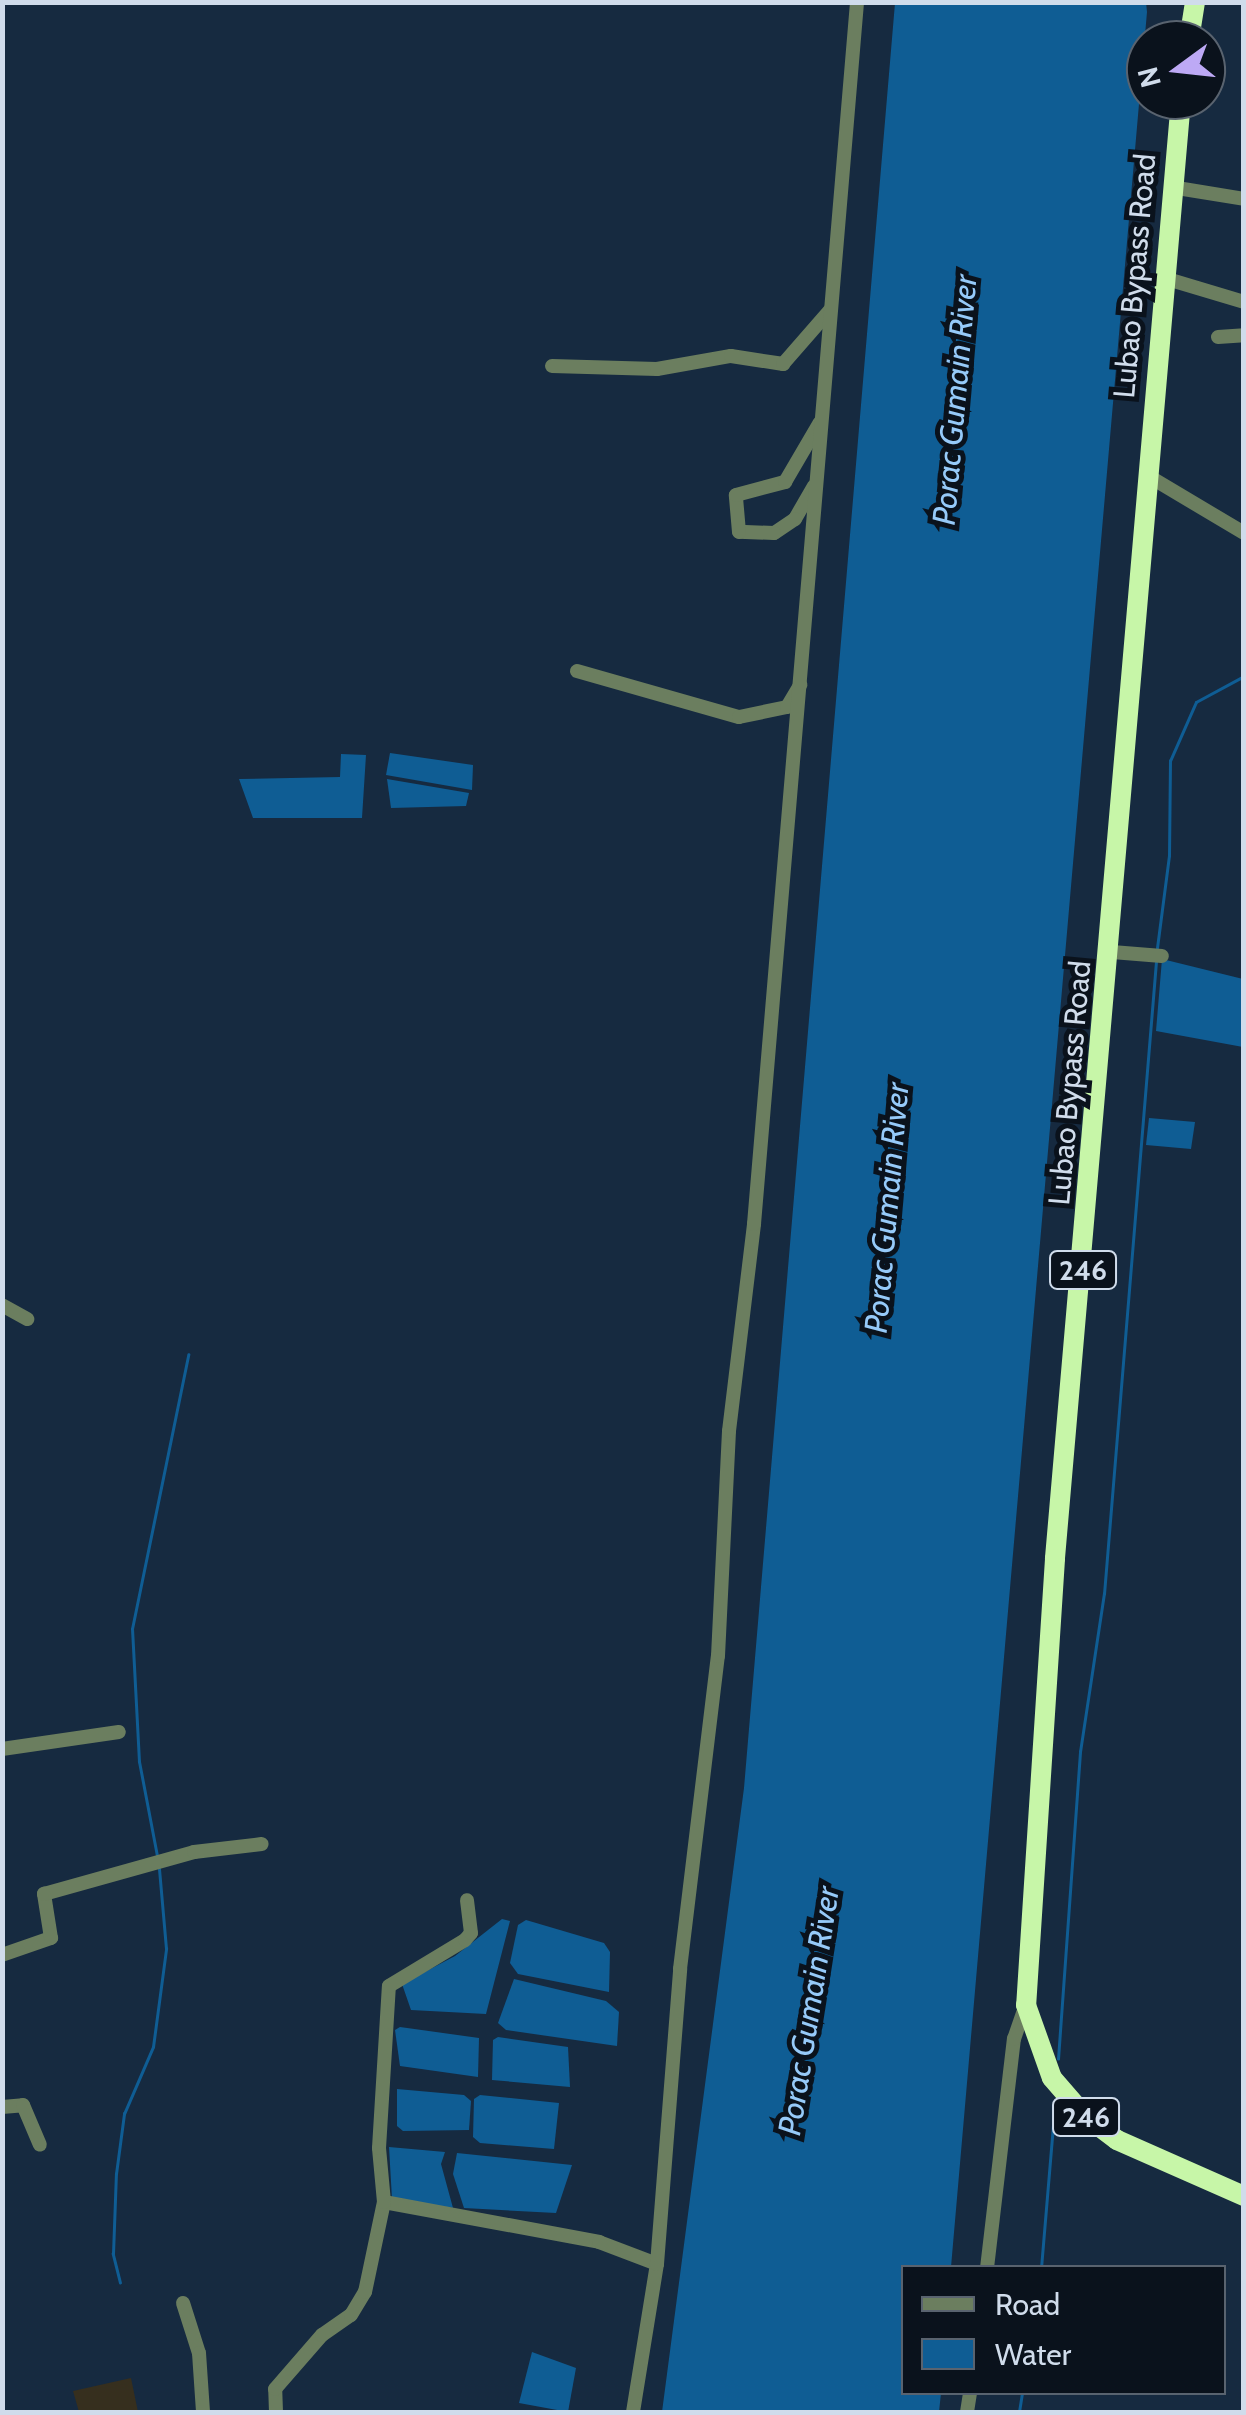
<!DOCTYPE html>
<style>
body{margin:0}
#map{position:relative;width:1246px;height:2415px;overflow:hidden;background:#162a40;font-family:Cabin,sans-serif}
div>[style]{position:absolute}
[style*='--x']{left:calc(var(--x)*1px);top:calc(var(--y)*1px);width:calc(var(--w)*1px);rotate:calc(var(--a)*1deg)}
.education>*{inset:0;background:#362f1e}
.water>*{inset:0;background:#0f5d94}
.stream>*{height:2.5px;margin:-1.25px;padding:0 1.25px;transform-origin:1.25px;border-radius:1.25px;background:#0f5d94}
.minor>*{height:14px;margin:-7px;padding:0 7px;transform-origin:7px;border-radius:7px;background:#6b7e5f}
.highway>*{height:20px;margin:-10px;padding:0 10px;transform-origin:10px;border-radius:10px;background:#c7f6a8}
span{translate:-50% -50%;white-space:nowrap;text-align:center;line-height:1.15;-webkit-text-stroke:10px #0a121c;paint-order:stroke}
.shield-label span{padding:2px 8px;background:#0a121c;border:2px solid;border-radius:8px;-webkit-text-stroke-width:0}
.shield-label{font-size:28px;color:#d0dceb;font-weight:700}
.street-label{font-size:30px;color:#d0dceb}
.water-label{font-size:32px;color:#96caf9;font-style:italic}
.frame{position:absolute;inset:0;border:5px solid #d0dceb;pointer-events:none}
.legend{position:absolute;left:901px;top:2265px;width:325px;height:130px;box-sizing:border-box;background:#0a121c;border:2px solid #59636f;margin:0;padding:12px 18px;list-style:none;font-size:30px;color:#d0dceb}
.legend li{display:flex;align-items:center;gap:20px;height:50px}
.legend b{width:50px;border:2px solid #59636f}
.north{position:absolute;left:1126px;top:20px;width:100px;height:100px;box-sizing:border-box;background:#0a121c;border:2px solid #59636f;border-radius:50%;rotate:255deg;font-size:28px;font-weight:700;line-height:40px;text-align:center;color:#d0dceb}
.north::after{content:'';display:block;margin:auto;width:35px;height:45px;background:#bda9f5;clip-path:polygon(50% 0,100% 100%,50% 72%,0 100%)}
</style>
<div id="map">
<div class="education">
<i style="clip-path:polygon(131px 2378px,138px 2412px,79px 2412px,73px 2391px)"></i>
</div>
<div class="water">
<i style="clip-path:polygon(895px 3px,1146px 2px,1147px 12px,951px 2267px,904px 2268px,904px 2392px,941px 2393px,939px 2412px,662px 2412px,744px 1788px)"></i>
<i style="clip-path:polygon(390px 753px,473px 765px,472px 790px,386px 775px)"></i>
<i style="clip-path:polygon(341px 754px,366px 755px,362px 818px,253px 818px,239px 779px,340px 777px)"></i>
<i style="clip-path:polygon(387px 779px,469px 793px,466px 806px,391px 808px)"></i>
<i style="clip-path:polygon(1162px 959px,1243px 979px,1243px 1047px,1156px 1031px)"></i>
<i style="clip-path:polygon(1149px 1118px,1195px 1122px,1191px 1149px,1146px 1145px)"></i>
<i style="clip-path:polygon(502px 1919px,510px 1921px,486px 2014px,411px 2010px,402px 1984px,455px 1956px)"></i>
<i style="clip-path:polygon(526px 1920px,604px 1943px,610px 1952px,609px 1992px,518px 1974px,510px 1963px,518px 1925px)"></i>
<i style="clip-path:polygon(514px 1979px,606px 2001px,619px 2012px,617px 2046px,506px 2030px,498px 2023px)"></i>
<i style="clip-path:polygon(400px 2027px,479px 2038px,478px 2077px,400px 2066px,395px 2030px)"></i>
<i style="clip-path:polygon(498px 2037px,568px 2047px,570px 2087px,492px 2080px,493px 2040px)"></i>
<i style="clip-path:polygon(397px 2089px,464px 2095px,471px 2101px,469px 2130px,403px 2131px,397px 2126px)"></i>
<i style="clip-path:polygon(480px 2095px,559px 2103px,554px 2149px,480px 2143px,473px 2137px,474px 2099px)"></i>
<i style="clip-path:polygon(389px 2147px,445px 2152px,441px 2164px,453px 2208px,392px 2199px)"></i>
<i style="clip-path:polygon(457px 2153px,572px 2165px,556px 2213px,464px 2208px,453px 2174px)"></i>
<i style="clip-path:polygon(532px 2352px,576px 2368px,568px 2412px,519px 2403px)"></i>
</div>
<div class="stream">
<i style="--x:1157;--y:948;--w:93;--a:-82.6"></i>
<i style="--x:1169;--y:856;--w:95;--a:-89.4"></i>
<i style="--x:1170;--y:761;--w:64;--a:-66.2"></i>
<i style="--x:1196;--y:702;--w:55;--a:-28.4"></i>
<i style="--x:157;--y:1856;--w:96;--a:-100.8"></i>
<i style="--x:139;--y:1762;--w:133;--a:-93"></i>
<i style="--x:132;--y:1629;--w:280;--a:-78.4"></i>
<i style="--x:1058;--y:2059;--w:308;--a:-85.9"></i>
<i style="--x:1080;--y:1752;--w:160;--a:-81.4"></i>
<i style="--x:1104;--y:1594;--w:635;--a:-85.3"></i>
<i style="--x:1041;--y:2268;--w:166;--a:-85.2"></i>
<i style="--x:120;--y:2283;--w:30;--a:-104"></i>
<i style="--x:113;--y:2254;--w:80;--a:-87.9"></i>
<i style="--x:116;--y:2174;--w:61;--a:-82.4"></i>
<i style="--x:124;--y:2114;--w:73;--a:-66.6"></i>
<i style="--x:153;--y:2047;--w:99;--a:-82.4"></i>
<i style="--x:166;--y:1949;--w:80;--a:-95"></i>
<i style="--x:1019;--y:2412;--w:20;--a:-81"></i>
</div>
<div class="minor">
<i style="--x:1171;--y:187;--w:74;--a:9.3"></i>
<i style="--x:1164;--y:278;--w:84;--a:16.7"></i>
<i style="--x:1218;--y:337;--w:26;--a:-4"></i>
<i style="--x:552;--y:366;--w:105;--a:1.6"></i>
<i style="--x:657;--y:369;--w:75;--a:-10"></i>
<i style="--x:731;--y:356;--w:53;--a:8.7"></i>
<i style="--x:783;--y:364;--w:73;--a:-48.9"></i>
<i style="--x:1150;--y:477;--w:109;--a:30.8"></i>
<i style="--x:814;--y:486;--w:38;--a:120"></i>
<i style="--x:795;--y:519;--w:25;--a:146"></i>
<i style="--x:774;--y:533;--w:35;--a:-178"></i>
<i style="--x:739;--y:532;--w:37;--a:-95"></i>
<i style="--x:736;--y:495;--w:51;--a:-14.9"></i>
<i style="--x:785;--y:482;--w:69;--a:-59.7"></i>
<i style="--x:577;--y:671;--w:168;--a:15.9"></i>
<i style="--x:739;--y:717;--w:49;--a:-11.8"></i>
<i style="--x:787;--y:707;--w:26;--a:-59"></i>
<i style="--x:1112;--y:952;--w:50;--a:4.6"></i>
<i style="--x:2;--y:1305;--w:29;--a:29"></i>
<i style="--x:2;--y:1749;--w:118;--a:-8.3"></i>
<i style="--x:2;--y:1955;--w:52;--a:-19.1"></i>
<i style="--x:51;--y:1938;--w:45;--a:-99"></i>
<i style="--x:44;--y:1894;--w:156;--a:-15.6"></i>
<i style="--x:194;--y:1852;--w:68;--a:-6.7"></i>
<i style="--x:2;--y:2107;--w:21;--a:-5"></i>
<i style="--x:23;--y:2105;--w:43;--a:67"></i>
<i style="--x:384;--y:2202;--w:219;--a:10.5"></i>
<i style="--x:599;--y:2242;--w:62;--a:20.8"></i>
<i style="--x:987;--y:2268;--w:231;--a:-83.3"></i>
<i style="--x:1014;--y:2039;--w:36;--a:-71"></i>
<i style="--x:183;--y:2303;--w:52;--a:72.3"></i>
<i style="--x:199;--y:2353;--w:59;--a:86.1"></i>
<i style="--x:276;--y:2412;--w:23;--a:-92"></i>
<i style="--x:275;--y:2389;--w:72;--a:-49"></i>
<i style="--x:322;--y:2335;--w:35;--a:-35"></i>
<i style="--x:351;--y:2315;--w:27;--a:-59"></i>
<i style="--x:365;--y:2292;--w:92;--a:-78.1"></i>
<i style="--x:384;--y:2202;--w:54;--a:-95.3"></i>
<i style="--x:379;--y:2148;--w:162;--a:-86.5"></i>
<i style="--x:389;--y:1986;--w:89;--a:-31.2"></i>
<i style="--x:465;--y:1940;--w:9;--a:-49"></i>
<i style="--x:471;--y:1933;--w:33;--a:-97"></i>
<i style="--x:633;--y:2412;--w:150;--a:-80.8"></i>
<i style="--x:657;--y:2264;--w:296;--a:-85.5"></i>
<i style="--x:680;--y:1969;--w:315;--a:-83.1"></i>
<i style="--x:718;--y:1656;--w:225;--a:-87.2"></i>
<i style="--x:729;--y:1431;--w:209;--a:-83.1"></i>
<i style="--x:754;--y:1224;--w:1226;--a:-85.18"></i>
<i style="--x:967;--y:2412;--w:20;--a:-81"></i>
</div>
<div class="highway">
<i style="--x:1189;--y:40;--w:38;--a:-81"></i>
<i style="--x:1181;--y:100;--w:1464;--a:94.94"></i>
<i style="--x:1055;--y:1559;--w:447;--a:93.7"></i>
<i style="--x:1026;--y:2005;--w:77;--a:70.4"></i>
<i style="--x:1052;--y:2078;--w:49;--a:49.1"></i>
<i style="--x:1084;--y:2115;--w:41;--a:37.1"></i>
<i style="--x:1117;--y:2140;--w:139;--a:23.8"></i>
</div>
<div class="shield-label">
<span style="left:1083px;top:1270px">246</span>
<span style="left:1086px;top:2117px">246</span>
</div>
<div class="street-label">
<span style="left:1135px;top:276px;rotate:-85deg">Lubao Bypass Road</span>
<span style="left:1070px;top:1083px;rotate:-85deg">Lubao Bypass Road</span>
</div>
<div class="water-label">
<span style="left:955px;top:400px;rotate:-85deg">Porac Gumain River</span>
<span style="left:887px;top:1208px;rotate:-85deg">Porac Gumain River</span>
<span style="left:809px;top:2011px;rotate:-81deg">Porac Gumain River</span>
</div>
<div class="frame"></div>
<ul class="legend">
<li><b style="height:12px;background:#6b7e5f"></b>Road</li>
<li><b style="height:28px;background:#0f5d94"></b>Water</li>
</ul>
<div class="north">N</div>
</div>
